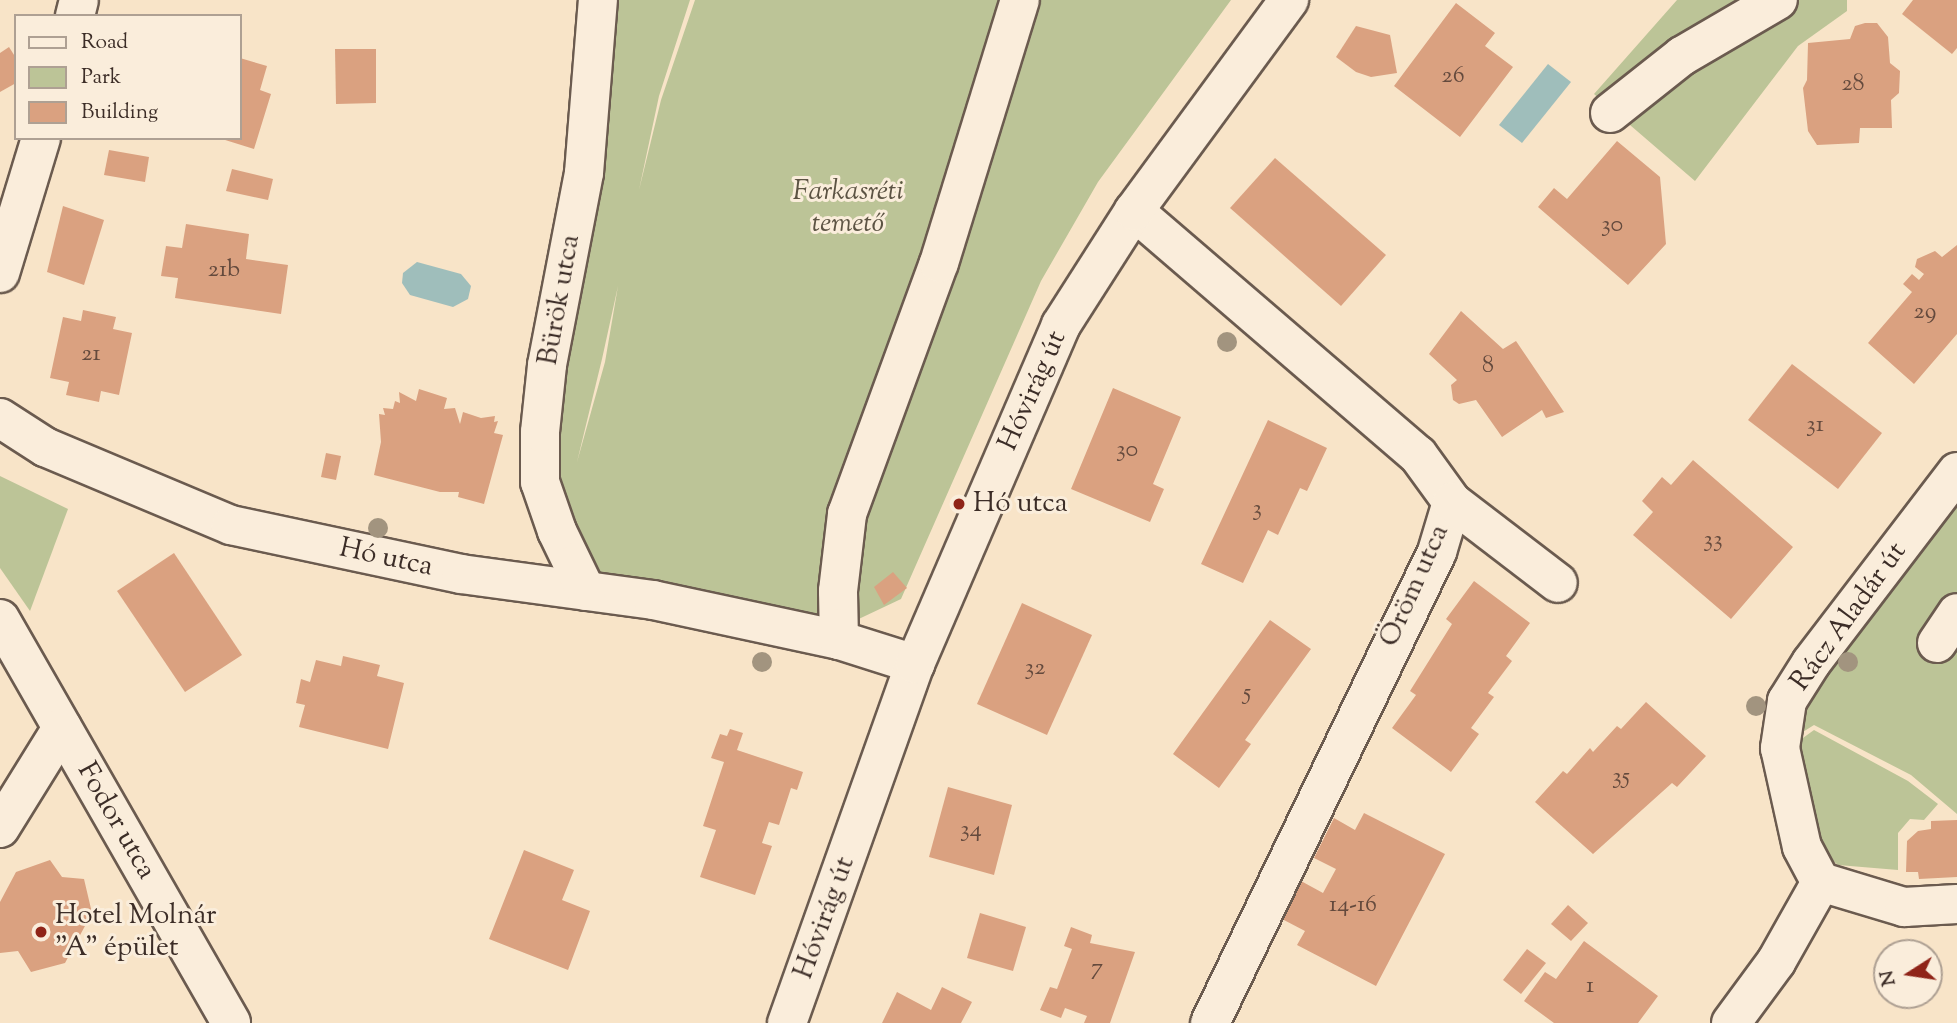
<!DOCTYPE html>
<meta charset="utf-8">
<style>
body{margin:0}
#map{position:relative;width:1957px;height:1023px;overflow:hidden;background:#f8e4c8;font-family:"Sorts Mill Goudy",serif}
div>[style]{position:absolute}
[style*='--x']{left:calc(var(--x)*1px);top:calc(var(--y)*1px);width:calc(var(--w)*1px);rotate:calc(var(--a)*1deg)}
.green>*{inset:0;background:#bcc497}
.water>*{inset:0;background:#9fbebb}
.building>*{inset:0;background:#daa180}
.roads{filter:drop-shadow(2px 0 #6b5b4f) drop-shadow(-2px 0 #6b5b4f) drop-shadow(0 2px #6b5b4f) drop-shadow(0 -2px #6b5b4f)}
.minor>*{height:38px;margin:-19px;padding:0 19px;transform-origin:19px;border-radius:19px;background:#faeddb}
.trees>*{width:20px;height:20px;margin:-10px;border-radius:50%;background:#a2947f}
.dots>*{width:19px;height:19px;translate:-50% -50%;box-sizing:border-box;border:4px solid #faeddb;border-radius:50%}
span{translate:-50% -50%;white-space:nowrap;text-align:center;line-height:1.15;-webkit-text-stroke:6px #faeddb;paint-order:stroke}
.number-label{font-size:24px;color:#644a3d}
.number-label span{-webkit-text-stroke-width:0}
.park-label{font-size:28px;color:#5c5343;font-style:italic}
.street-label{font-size:28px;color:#3c2d27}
.poi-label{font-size:28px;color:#3c2d27}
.left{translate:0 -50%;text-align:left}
.legend{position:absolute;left:14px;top:14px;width:228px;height:126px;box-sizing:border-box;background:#faeddb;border:2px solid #aea093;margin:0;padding:9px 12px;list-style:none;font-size:21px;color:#3c2d27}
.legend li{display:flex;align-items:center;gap:14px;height:35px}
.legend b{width:35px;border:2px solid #aea093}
.north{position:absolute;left:1873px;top:939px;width:70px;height:70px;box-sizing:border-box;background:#faeddb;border:2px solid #aea093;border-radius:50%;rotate:258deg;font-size:19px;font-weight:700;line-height:28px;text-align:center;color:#3c2d27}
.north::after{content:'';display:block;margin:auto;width:24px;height:32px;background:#8f2418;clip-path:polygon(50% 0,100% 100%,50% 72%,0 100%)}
</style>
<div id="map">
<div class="green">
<i style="clip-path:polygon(evenodd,606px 0,690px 0,659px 96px,639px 190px,661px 100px,695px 0,1231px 0,1098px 182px,1041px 281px,901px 599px,827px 634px,584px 586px,560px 522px,567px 496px,549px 451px,606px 0,618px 286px,605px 362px,577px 462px,602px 359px,618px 286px)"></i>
<i style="clip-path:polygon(1677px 0,1847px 0,1847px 11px,1798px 46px,1695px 181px,1594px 94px)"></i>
<i style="clip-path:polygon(0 476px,68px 509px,30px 611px,0 568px)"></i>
<i style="clip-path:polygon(1957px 482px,1957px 814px,1911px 775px,1814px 725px,1790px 740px,1794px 701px)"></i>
<i style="clip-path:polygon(1814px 730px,1908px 781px,1938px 804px,1924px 820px,1910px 819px,1898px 833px,1898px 870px,1838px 865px,1811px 843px,1789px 748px)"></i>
</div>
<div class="water">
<i style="clip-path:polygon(1548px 64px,1571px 82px,1522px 143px,1499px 125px)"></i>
<i style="clip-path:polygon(417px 262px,461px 274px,471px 286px,468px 299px,453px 307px,410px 295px,402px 283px,403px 273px)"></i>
</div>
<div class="building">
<i style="clip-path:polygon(1913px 0,1957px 0,1957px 48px,1952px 54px,1902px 14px)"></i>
<i style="clip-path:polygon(1456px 3px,1495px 33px,1485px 46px,1513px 67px,1460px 137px,1394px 86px)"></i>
<i style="clip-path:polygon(1865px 23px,1877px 23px,1888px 37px,1890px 63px,1900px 71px,1899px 93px,1891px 100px,1892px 128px,1860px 128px,1859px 143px,1817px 145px,1808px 131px,1803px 88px,1807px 80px,1808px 43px,1850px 39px,1855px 26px)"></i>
<i style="clip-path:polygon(1356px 26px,1390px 35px,1397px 73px,1371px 77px,1356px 72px,1336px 57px)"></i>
<i style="clip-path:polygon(9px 47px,16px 58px,16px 83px,0 92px,0 53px)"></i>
<i style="clip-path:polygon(335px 49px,376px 49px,376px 103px,336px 104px)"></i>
<i style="clip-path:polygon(240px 58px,267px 66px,260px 90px,271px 94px,254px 149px,222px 139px,240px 138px)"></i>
<i style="clip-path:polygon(1617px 141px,1660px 177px,1666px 244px,1628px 285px,1538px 207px,1554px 188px,1567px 199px)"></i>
<i style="clip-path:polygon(109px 150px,149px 157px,145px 182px,104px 175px)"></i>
<i style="clip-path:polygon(1275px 158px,1386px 255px,1341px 306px,1230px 208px)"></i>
<i style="clip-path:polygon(232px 169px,273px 179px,268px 200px,226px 191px)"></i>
<i style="clip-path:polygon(63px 206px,104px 220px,84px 285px,47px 272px)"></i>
<i style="clip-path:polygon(186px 224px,249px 234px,246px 259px,288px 265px,281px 314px,175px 298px,178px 278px,161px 276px,166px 246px,182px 248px)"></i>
<i style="clip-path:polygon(1957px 245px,1957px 334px,1914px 384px,1868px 343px,1912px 292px,1903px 284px,1912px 274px,1919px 280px,1924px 274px,1915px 267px,1917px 259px,1935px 251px,1942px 257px)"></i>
<i style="clip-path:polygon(83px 310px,116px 317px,113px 329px,132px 333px,119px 395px,101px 391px,99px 402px,66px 395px,69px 382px,50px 378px,63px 317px,81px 321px)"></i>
<i style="clip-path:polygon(1461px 311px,1503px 349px,1516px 341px,1564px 412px,1546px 418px,1542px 410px,1502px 437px,1476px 400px,1459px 404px,1453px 400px,1451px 385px,1457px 380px,1429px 354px)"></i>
<i style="clip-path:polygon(1792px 364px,1882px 433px,1838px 489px,1748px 420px)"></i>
<i style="clip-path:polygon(1113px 388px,1181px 417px,1153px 484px,1164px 489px,1150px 522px,1071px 489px)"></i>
<i style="clip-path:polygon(419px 389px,447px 398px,444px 409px,455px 408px,460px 424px,463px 412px,481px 418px,495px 416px,494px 422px,498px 421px,494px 433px,503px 435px,484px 504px,458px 497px,459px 492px,440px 492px,374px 475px,381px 442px,379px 414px,385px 415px,383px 408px,393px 409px,395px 401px,400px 403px,399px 392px,416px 401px)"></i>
<i style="clip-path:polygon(1268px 420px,1327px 448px,1307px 491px,1300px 488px,1278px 535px,1268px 530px,1243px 583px,1201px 564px)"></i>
<i style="clip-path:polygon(326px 453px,341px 456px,336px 480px,321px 477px)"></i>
<i style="clip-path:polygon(1693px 460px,1793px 547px,1731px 619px,1633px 535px,1653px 512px,1642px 501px,1662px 477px,1671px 485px)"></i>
<i style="clip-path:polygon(174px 553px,242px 655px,185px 692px,117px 591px)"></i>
<i style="clip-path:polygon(893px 572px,907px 588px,884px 605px,874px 587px)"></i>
<i style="clip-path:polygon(1474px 581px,1530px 623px,1506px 656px,1512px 661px,1488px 693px,1494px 697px,1471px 728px,1479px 734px,1451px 772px,1392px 728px,1416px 695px,1410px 691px,1452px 624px,1446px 619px)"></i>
<i style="clip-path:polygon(1022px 603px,1092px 635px,1047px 735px,977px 704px)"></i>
<i style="clip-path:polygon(1270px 620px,1311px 649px,1245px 740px,1251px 744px,1219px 788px,1173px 754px)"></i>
<i style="clip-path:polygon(343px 656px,380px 665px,377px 676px,404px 683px,388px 749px,299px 727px,305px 705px,296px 703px,301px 679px,310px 682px,316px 660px,341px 666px)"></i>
<i style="clip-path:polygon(1646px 702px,1706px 756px,1677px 787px,1672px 783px,1593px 854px,1535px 802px,1563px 771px,1567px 774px,1590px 748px,1593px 752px,1617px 726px,1621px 729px)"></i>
<i style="clip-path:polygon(730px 729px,743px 733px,737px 750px,803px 772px,797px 790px,791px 788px,779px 825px,769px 822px,762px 843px,772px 846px,755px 895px,700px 877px,716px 830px,703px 826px,724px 762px,711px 758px,720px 734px,727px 736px)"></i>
<i style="clip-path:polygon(948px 787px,1012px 805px,994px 875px,929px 857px)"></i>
<i style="clip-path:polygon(1364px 813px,1445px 854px,1376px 986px,1297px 945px,1305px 931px,1282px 919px,1301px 881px,1323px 893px,1336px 869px,1314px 858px,1334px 818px,1355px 830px)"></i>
<i style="clip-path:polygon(1957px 820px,1957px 877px,1919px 879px,1918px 872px,1906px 872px,1907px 841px,1918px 831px,1931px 829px,1931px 821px)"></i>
<i style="clip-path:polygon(524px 850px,574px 870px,562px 900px,590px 911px,568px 970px,489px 939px)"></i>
<i style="clip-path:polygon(50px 860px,62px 877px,84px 879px,92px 913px,65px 963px,31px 972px,18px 951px,0 953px,0 902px,16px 872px)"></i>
<i style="clip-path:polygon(1568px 905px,1588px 923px,1571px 941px,1551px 924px)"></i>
<i style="clip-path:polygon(980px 913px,1026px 927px,1013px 971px,967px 958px)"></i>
<i style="clip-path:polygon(1071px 927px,1092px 935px,1090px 943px,1135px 952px,1110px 1023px,1084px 1023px,1087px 1016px,1065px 1008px,1061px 1018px,1040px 1010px,1050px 987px,1057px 989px,1072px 949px,1064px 946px)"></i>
<i style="clip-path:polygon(1584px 941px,1658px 996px,1638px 1023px,1554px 1023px,1524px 1001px,1545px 972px,1556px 979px)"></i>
<i style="clip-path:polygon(1527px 949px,1546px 963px,1521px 994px,1503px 980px)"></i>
<i style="clip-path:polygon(942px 987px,972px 1002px,961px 1023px,882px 1023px,897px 992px,931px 1010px)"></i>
</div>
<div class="roads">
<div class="minor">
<i style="--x:75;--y:16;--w:16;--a:-76"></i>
<i style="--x:1610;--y:113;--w:92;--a:-38.4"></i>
<i style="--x:1682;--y:56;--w:111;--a:-30.3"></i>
<i style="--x:1134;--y:211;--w:374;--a:40.7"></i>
<i style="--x:1418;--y:455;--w:58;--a:54.1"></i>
<i style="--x:1452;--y:502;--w:52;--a:106.7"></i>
<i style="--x:1437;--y:552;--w:523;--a:115.73"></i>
<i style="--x:0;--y:273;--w:141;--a:-73.1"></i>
<i style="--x:0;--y:418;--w:54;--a:32.8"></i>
<i style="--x:45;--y:447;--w:202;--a:22.8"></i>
<i style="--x:231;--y:525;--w:235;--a:12"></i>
<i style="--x:461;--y:574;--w:194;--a:7.7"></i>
<i style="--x:653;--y:600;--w:190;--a:12.1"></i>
<i style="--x:839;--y:640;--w:80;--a:17.5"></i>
<i style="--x:1957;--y:472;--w:240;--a:127.4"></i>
<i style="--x:1811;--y:663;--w:45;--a:122.3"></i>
<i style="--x:1787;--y:701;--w:48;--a:98.5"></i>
<i style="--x:1780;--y:748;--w:101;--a:77.5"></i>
<i style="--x:1802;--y:847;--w:40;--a:62"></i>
<i style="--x:1821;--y:882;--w:87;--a:16.8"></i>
<i style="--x:1904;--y:907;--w:53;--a:-3.2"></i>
<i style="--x:1452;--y:502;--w:133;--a:37.4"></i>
<i style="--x:586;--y:591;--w:67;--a:-115.8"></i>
<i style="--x:557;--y:531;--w:52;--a:-109.1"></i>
<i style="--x:540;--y:482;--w:50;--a:-90"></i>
<i style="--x:540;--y:432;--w:67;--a:-84"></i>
<i style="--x:547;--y:365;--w:196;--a:-79.1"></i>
<i style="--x:584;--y:173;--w:174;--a:-85.4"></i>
<i style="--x:0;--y:619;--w:465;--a:60.2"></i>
<i style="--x:839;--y:640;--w:49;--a:-91.2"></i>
<i style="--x:838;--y:591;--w:78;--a:-83.3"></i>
<i style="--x:847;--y:514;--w:267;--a:-69.9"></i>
<i style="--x:939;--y:263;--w:275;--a:-72.9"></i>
<i style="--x:1937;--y:643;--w:36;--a:-56"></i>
<i style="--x:0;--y:828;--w:118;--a:-58.2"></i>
<i style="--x:787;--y:1023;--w:381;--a:-70.4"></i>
<i style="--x:915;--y:664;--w:369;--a:-66.7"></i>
<i style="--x:1061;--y:325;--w:135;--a:-57.4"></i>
<i style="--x:1134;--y:211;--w:262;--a:-53.7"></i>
<i style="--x:1731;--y:1023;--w:76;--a:-53.6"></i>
<i style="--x:1776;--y:962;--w:92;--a:-60.6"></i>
</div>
</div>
<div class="trees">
<i style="left:1227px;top:342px"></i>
<i style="left:378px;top:528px"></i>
<i style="left:762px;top:662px"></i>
<i style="left:1848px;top:662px"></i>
<i style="left:1756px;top:706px"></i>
</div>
<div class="dots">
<i style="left:959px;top:504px;background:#8f2418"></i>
<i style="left:41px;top:932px;background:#8f2418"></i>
</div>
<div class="number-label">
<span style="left:1453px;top:77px">26</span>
<span style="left:1853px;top:85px">28</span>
<span style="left:1612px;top:226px">30</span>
<span style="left:224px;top:271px">21b</span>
<span style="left:1925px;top:313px">29</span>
<span style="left:91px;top:355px">21</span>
<span style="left:1488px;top:367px">8</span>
<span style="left:1815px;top:426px">31</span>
<span style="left:1127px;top:451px">30</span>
<span style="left:1257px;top:510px">3</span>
<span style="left:1713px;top:541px">33</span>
<span style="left:1035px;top:669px">32</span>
<span style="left:1247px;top:694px">5</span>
<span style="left:1621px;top:778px">35</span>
<span style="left:971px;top:831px">34</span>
<span style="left:1353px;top:906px">14-16</span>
<span style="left:1097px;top:969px">7</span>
<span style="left:1590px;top:987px">1</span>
</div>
<div class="park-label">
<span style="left:848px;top:208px">Farkasréti<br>temető</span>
</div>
<div class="street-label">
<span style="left:560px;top:300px;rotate:-80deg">Bürök utca</span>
<span style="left:1033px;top:391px;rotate:-66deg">Hóvirág út</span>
<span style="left:386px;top:558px;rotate:12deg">Hó utca</span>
<span style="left:1415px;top:586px;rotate:-66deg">Öröm utca</span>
<span style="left:1849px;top:617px;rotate:-54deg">Rácz Aladár út</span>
<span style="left:116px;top:821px;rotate:60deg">Fodor utca</span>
<span style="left:825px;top:918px;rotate:-70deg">Hóvirág út</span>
</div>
<div class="poi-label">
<span class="left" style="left:973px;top:504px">Hó utca</span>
<span class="left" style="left:55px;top:932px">Hotel Molnár<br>"A" épület</span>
</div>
<ul class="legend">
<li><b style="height:9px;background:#faeddb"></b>Road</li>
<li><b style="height:19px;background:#bcc497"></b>Park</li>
<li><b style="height:19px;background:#daa180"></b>Building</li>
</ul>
<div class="north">N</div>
</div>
